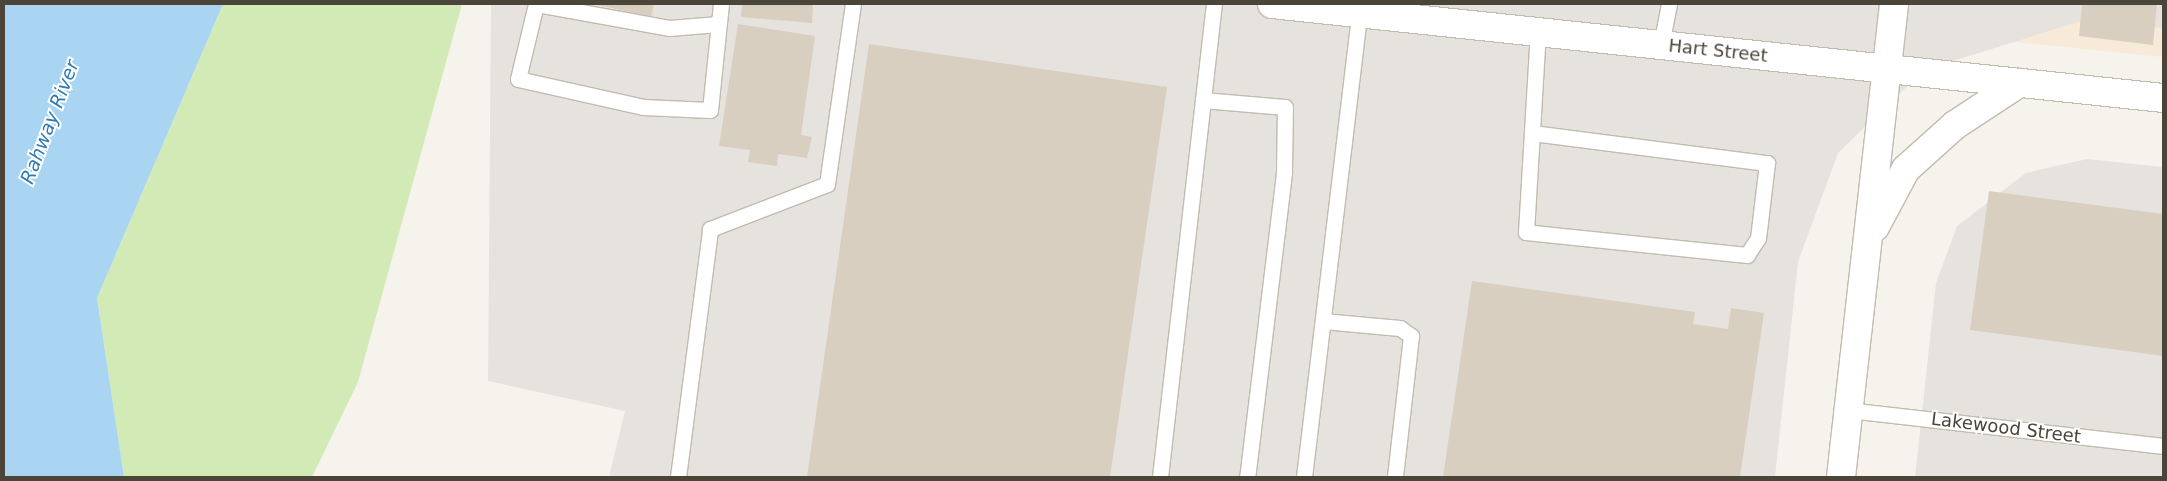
<!DOCTYPE html>
<style>
body{margin:0}
#map{position:relative;width:2167px;height:481px;overflow:hidden;background:#f6f3ec;font-family:"DejaVu Sans",sans-serif}
div>[style]{position:absolute}
[style*='--x']{left:calc(var(--x)*1px);top:calc(var(--y)*1px);width:calc(var(--w)*1px);rotate:calc(var(--a)*1deg)}
.commercial>*{inset:0;background:#f7ead8}
.industrial>*{inset:0;background:#e6e2dd}
.green>*{inset:0;background:#d2eab5}
.water>*{inset:0;background:#a9d4f2}
.building>*{inset:0;background:#d8cfc1}
.roads{filter:drop-shadow(1px 0 #c2bbae) drop-shadow(-1px 0 #c2bbae) drop-shadow(0 1px #c2bbae) drop-shadow(0 -1px #c2bbae)}
.service>*{height:15px;margin:-7.5px;padding:0 7.5px;transform-origin:7.5px;border-radius:7.5px;background:#fff}
.minor>*{height:28px;margin:-14px;padding:0 14px;transform-origin:14px;border-radius:14px;background:#fff}
span{translate:-50% -50%;white-space:nowrap;text-align:center;line-height:1.15;-webkit-text-stroke:4px #fff;paint-order:stroke}
.street-label{font-size:18px;color:#4b4439}
.water-label{font-size:19px;color:#2e7ab2;font-style:italic}
.frame{position:absolute;inset:0;border:5px solid #4b4439;pointer-events:none}
</style>
<div id="map">
<div class="commercial">
<i style="clip-path:polygon(2163px 4px,2163px 57px,1924px 33px)"></i>
</div>
<div class="industrial">
<i style="clip-path:polygon(491px 4px,2163px 4px,2163px 28px,2084px 20px,1924px 70px,1838px 153px,1798px 262px,1775px 477px,609px 477px,625px 411px,488px 381px)"></i>
<i style="clip-path:polygon(2087px 159px,2163px 167px,2163px 477px,1915px 477px,1936px 283px,1957px 226px,2026px 173px)"></i>
</div>
<div class="green">
<i style="clip-path:polygon(223px 4px,462px 4px,358px 382px,312px 477px,124px 477px,97px 298px)"></i>
</div>
<div class="water">
<i style="clip-path:polygon(4px 4px,223px 4px,97px 298px,124px 477px,4px 477px)"></i>
</div>
<div class="building">
<i style="clip-path:polygon(594px 4px,654px 4px,651px 17px)"></i>
<i style="clip-path:polygon(742px 4px,813px 4px,812px 23px,741px 17px)"></i>
<i style="clip-path:polygon(2082px 4px,2157px 4px,2153px 45px,2079px 36px)"></i>
<i style="clip-path:polygon(738px 24px,815px 36px,801px 135px,812px 137px,807px 158px,778px 154px,777px 166px,748px 162px,750px 150px,719px 146px)"></i>
<i style="clip-path:polygon(869px 44px,1167px 87px,1110px 477px,807px 477px)"></i>
<i style="clip-path:polygon(1989px 191px,2163px 214px,2163px 356px,1970px 330px)"></i>
<i style="clip-path:polygon(1472px 281px,1695px 312px,1693px 324px,1728px 329px,1731px 308px,1764px 313px,1740px 477px,1443px 477px)"></i>
</div>
<div class="roads">
<div class="service">
<i style="--x:536;--y:4;--w:77;--a:103.5"></i>
<i style="--x:518;--y:79;--w:128;--a:12.6"></i>
<i style="--x:643;--y:107;--w:67;--a:2.6"></i>
<i style="--x:710;--y:110;--w:107;--a:-84.1"></i>
<i style="--x:537;--y:4;--w:134;--a:10.3"></i>
<i style="--x:669;--y:28;--w:49;--a:-4.7"></i>
<i style="--x:1661;--y:45;--w:42;--a:-79"></i>
<i style="--x:1203;--y:100;--w:82;--a:4.9"></i>
<i style="--x:1285;--y:107;--w:66;--a:90.9"></i>
<i style="--x:1284;--y:173;--w:306;--a:96.9"></i>
<i style="--x:1532;--y:133;--w:237;--a:7.3"></i>
<i style="--x:1767;--y:163;--w:76;--a:96.8"></i>
<i style="--x:1758;--y:238;--w:20;--a:123"></i>
<i style="--x:1747;--y:255;--w:222;--a:-174.1"></i>
<i style="--x:1526;--y:232;--w:200;--a:-86.6"></i>
<i style="--x:1323;--y:321;--w:77;--a:5.2"></i>
<i style="--x:1400;--y:328;--w:14;--a:36"></i>
<i style="--x:1411;--y:336;--w:142;--a:96.5"></i>
<i style="--x:1848;--y:410;--w:317;--a:6.5"></i>
<i style="--x:678;--y:477;--w:250;--a:-82.6"></i>
<i style="--x:710;--y:229;--w:125;--a:-21"></i>
<i style="--x:827;--y:184;--w:182;--a:-81.8"></i>
<i style="--x:1160;--y:477;--w:476;--a:-83.5"></i>
<i style="--x:1304;--y:477;--w:467;--a:-83.2"></i>
</div>
<div class="minor">
<i style="--x:1272;--y:4;--w:896;--a:6.02"></i>
<i style="--x:1875;--y:227;--w:66;--a:-61.9"></i>
<i style="--x:1906;--y:169;--w:66;--a:-41.9"></i>
<i style="--x:1955;--y:125;--w:77;--a:-33.3"></i>
<i style="--x:1841;--y:477;--w:476;--a:-83.6"></i>
</div>
</div>
<div class="street-label">
<span style="left:1718px;top:51px;rotate:6deg">Hart Street</span>
<span style="left:2006px;top:428px;rotate:7deg">Lakewood Street</span>
</div>
<div class="water-label">
<span style="left:50px;top:122px;rotate:-69deg">Rahway River</span>
</div>
<div class="frame"></div>
</div>
